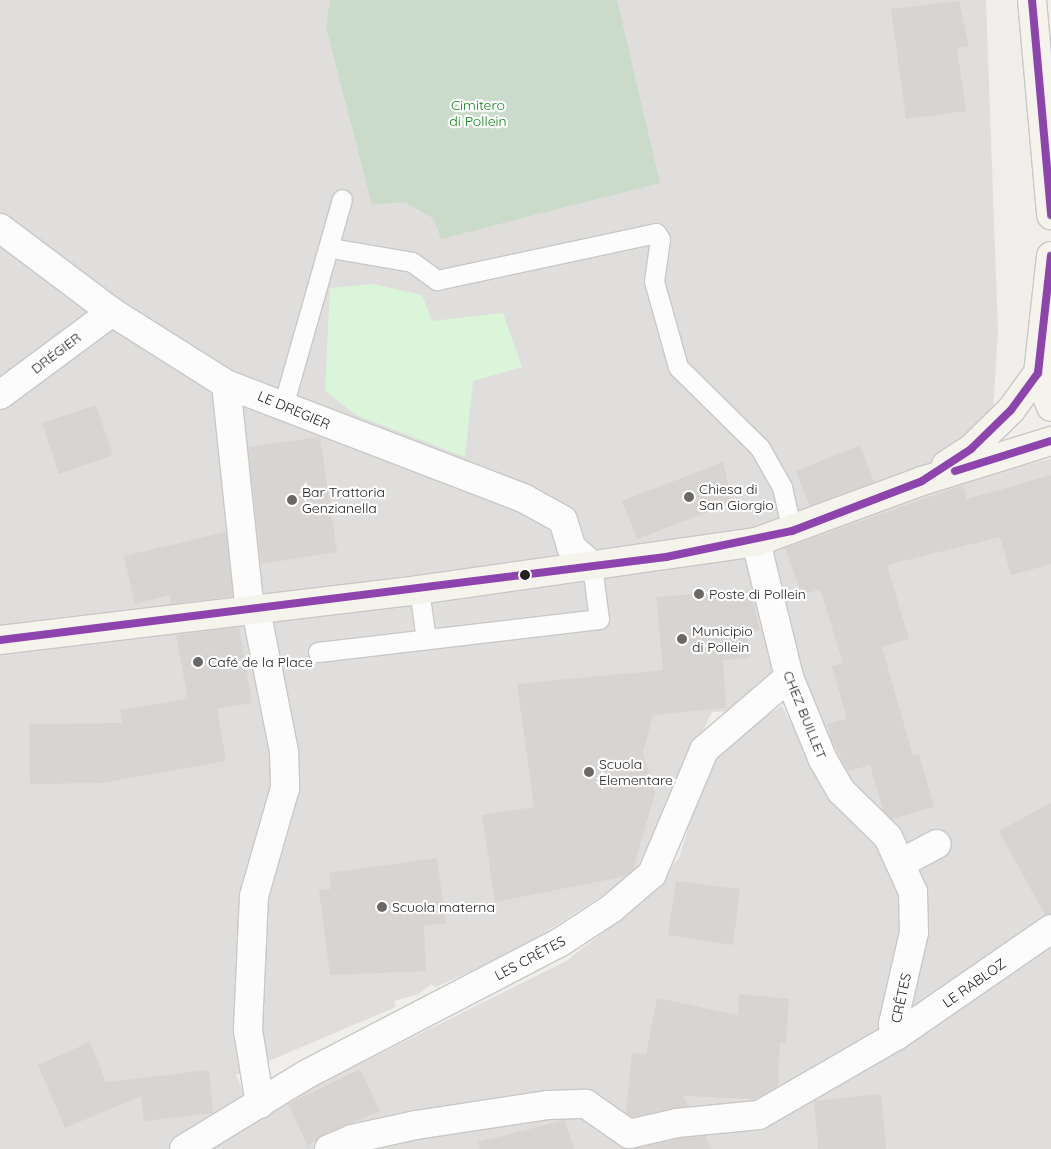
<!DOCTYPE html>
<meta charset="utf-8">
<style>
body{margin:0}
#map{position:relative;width:1051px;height:1149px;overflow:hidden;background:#f0eeeb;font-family:Quicksand,sans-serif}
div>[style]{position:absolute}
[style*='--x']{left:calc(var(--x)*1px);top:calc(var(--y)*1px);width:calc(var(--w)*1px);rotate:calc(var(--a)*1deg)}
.residential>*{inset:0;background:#dfdedc}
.cemetery>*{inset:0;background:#cadbca}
.park>*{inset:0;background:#daf5da}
.parking>*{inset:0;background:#e0dfde}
.building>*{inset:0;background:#d7d4d2}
.roads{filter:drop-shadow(1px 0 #c9c8c7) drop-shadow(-1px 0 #c9c8c7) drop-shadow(0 1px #c9c8c7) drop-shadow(0 -1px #c9c8c7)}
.lane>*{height:19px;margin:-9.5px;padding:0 9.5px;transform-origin:9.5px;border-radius:9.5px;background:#fdfcfc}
.street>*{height:28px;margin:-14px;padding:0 14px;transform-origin:14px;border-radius:14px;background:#fdfcfc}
.secondary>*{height:28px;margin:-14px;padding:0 14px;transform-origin:14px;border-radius:14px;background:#f4f4ed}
.bus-1>*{height:8px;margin:-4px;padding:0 4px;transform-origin:4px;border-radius:4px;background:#8e44ad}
.dots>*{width:14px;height:14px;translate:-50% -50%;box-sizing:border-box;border:2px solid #fff;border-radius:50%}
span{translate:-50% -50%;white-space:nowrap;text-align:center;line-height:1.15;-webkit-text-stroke:4.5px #fff;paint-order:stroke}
.park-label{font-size:14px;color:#0c8416}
.street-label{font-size:14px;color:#222}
.poi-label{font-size:14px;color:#222}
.left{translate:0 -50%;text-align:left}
</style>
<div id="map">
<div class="residential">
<i style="clip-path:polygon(evenodd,0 0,986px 0,998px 331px,992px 429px,1009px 469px,1051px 459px,1051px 1149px,0 1149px,0 0,796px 667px,823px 731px,831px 725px,808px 755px,782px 706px,725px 742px,702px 784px,679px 858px,641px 904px,566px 961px,291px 1098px,256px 1121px,236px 1075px,396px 1007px,394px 1001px,419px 994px,431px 984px,436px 987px,519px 949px,633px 876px,712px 712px,730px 711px,759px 682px,796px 667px)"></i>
</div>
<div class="cemetery">
<i style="clip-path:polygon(330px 0,617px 0,660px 183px,441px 239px,434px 219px,405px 202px,372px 205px,326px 27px)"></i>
</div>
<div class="park">
<i style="clip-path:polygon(373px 284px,422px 295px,432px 321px,503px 313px,522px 367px,473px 381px,465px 457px,356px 415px,325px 391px,330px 288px)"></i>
</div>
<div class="parking">
<i style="clip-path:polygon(56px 210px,151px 286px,135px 305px,38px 232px)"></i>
<i style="clip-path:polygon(601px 251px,608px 275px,437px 311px,432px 288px)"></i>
<i style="clip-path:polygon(549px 588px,555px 623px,614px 613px,619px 648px,291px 700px,280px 631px)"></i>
<i style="clip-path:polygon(333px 697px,342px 762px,313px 765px,305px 700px)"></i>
</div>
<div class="building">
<i style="clip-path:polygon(959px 1px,969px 47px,957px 48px,966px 111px,906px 119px,891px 9px)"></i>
<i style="clip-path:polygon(96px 405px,113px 455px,59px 474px,42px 423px)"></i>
<i style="clip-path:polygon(320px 437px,337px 552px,261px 564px,248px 447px)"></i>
<i style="clip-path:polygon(860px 445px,874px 482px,810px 506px,796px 471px)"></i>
<i style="clip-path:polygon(723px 462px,732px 503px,637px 539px,622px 501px)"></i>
<i style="clip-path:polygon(1051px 475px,1051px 564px,1011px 575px,1000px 537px,887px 565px,909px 639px,882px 647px,913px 756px,919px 754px,934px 807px,892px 819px,883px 810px,870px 765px,848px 771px,831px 739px,827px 724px,847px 719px,832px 666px,843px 663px,820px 589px,802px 595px,785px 548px,963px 485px,967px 499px)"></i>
<i style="clip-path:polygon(226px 532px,233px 596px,171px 604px,170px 595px,135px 604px,124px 556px)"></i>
<i style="clip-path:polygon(751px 590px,760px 631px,746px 633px,750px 658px,723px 660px,726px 708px,653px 715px,643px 752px,655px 793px,633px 870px,626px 876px,495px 902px,482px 815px,534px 807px,517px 684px,663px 670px,656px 597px)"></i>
<i style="clip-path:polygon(239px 627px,252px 703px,217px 709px,226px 761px,102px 783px,30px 784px,29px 724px,122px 723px,120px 710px,188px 699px,176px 635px)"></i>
<i style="clip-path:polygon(1051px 803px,1051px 914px,1045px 915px,999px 831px)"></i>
<i style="clip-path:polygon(437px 858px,446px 923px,424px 926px,426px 971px,330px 975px,319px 890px,331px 889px,329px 873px)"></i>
<i style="clip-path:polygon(676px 881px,740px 889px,733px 945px,668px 935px)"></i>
<i style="clip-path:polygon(739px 994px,789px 999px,786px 1043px,780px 1043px,778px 1086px,756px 1099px,683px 1096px,689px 1106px,632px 1117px,626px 1113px,632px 1053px,646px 1054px,657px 998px,738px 1015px)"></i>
<i style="clip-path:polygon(90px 1042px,106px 1082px,209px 1070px,213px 1113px,144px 1121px,141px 1096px,65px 1128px,38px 1065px)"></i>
<i style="clip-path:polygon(360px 1069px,380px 1111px,323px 1135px,308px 1146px,288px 1104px)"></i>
<i style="clip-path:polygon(881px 1094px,886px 1149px,818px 1149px,814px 1101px)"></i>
<i style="clip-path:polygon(565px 1120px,574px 1149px,480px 1149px,478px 1142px)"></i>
<i style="clip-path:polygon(705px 1136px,712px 1149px,634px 1149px,680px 1138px)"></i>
</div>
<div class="roads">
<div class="lane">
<i style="--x:331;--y:248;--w:82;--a:9.8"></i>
<i style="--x:412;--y:262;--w:31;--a:36"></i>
<i style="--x:437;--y:280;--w:224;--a:-12.1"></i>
<i style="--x:656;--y:233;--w:7;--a:56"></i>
<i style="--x:660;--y:239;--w:42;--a:98.1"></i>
<i style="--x:654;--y:281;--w:89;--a:74.4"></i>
<i style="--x:678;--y:367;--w:115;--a:44.6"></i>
<i style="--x:760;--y:448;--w:45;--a:60.6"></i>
<i style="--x:782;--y:487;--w:45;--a:77.2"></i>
<i style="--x:283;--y:406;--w:215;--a:-74.1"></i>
<i style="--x:419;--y:590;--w:49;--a:81.9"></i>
<i style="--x:318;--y:652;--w:283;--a:-6.7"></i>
<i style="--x:599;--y:619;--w:53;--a:-97.5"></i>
</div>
<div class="street">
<i style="--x:0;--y:228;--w:140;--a:36.9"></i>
<i style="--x:112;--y:312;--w:135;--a:32.3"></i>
<i style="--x:226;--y:384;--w:320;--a:21"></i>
<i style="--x:525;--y:499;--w:43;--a:28.9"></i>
<i style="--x:563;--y:520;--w:28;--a:73"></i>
<i style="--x:571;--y:547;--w:28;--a:42"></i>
<i style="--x:226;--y:384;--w:228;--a:84"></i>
<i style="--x:0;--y:395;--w:139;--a:-36.5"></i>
<i style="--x:256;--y:610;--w:145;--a:78.8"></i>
<i style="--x:284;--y:752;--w:36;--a:88"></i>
<i style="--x:285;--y:788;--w:112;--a:106"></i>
<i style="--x:254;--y:896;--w:134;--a:92.6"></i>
<i style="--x:248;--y:1030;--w:75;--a:80.8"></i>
<i style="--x:903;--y:862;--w:38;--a:-28"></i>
<i style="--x:896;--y:1036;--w:188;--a:-34.6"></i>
<i style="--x:184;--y:1149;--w:144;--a:-31.4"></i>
<i style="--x:307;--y:1074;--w:284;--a:-27.5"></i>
<i style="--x:559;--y:943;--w:62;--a:-33.2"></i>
<i style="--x:611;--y:909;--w:54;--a:-40.5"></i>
<i style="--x:652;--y:874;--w:134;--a:-67.2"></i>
<i style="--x:704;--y:750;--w:112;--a:-40.7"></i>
<i style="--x:329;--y:1149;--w:25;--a:-23"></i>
<i style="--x:352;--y:1139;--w:66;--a:-12.3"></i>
<i style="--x:416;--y:1125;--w:134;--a:-8.6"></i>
<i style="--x:548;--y:1105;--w:38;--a:-2"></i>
<i style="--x:586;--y:1104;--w:52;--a:34.9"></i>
<i style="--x:629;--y:1134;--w:49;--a:-12.9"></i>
<i style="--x:677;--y:1123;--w:82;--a:-5.6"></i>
<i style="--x:759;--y:1115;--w:158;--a:-30"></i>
<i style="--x:896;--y:1036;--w:12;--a:-104"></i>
<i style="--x:893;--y:1024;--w:94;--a:-77.1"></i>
<i style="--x:914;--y:932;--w:40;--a:-91.4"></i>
<i style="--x:913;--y:892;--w:60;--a:-114.4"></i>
<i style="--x:888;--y:837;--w:66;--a:-135.6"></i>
<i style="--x:841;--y:791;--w:36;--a:-120"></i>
<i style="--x:823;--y:760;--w:90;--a:-112.3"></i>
<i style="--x:789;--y:677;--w:139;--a:-103.7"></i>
</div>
<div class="secondary">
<i style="--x:1032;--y:0;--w:216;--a:84.9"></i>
<i style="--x:1051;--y:256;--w:118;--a:96.3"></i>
<i style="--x:1038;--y:373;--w:36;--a:69"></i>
<i style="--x:946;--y:465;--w:30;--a:-33"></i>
<i style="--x:971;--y:449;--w:56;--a:-44.3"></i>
<i style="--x:1011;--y:410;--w:46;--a:-53.9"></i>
<i style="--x:0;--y:640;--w:422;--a:-6.8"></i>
<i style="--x:419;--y:590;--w:340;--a:-8.1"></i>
<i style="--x:756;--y:542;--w:177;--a:-20.2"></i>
<i style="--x:922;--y:481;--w:135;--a:-17.2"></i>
</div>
</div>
<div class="bus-1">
<i style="--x:1032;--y:0;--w:216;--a:84.9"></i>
<i style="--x:955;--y:471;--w:101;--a:-17.4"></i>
<i style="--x:0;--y:640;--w:671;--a:-7.1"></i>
<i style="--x:666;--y:557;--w:129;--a:-11.7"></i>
<i style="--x:792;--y:531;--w:139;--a:-21"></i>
<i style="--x:922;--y:481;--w:59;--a:-33.1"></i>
<i style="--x:971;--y:449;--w:56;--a:-44.3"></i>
<i style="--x:1011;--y:410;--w:46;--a:-53.9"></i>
<i style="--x:1038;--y:373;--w:118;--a:-83.7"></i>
</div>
<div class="dots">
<i style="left:689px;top:497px;background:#6a6968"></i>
<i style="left:292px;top:500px;background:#6a6968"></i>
<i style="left:525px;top:575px;background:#222"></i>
<i style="left:699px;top:594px;background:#6a6968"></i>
<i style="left:682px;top:639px;background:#6a6968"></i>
<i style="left:198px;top:662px;background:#6a6968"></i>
<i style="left:589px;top:772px;background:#6a6968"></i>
<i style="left:382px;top:907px;background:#6a6968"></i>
</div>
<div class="park-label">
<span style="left:478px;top:113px">Cimitero<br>di Pollein</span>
</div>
<div class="street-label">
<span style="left:56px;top:353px;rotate:-37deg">DRÉGIER</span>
<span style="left:294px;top:410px;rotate:23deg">LE DREGIER</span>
<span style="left:805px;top:715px;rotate:68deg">CHEZ BUILLET</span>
<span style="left:530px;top:958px;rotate:-28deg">LES CRÊTES</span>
<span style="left:974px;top:983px;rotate:-35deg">LE RABLOZ</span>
<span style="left:901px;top:998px;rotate:-78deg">CRÊTES</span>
</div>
<div class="poi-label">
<span class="left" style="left:699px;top:497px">Chiesa di<br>San Giorgio</span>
<span class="left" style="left:302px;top:500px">Bar Trattoria<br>Genzianella</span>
<span class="left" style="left:709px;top:594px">Poste di Pollein</span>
<span class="left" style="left:692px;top:639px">Municipio<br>di Pollein</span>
<span class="left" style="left:208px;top:662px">Café de la Place</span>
<span class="left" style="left:599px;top:772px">Scuola<br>Elementare</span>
<span class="left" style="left:392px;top:907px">Scuola materna</span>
</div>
</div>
